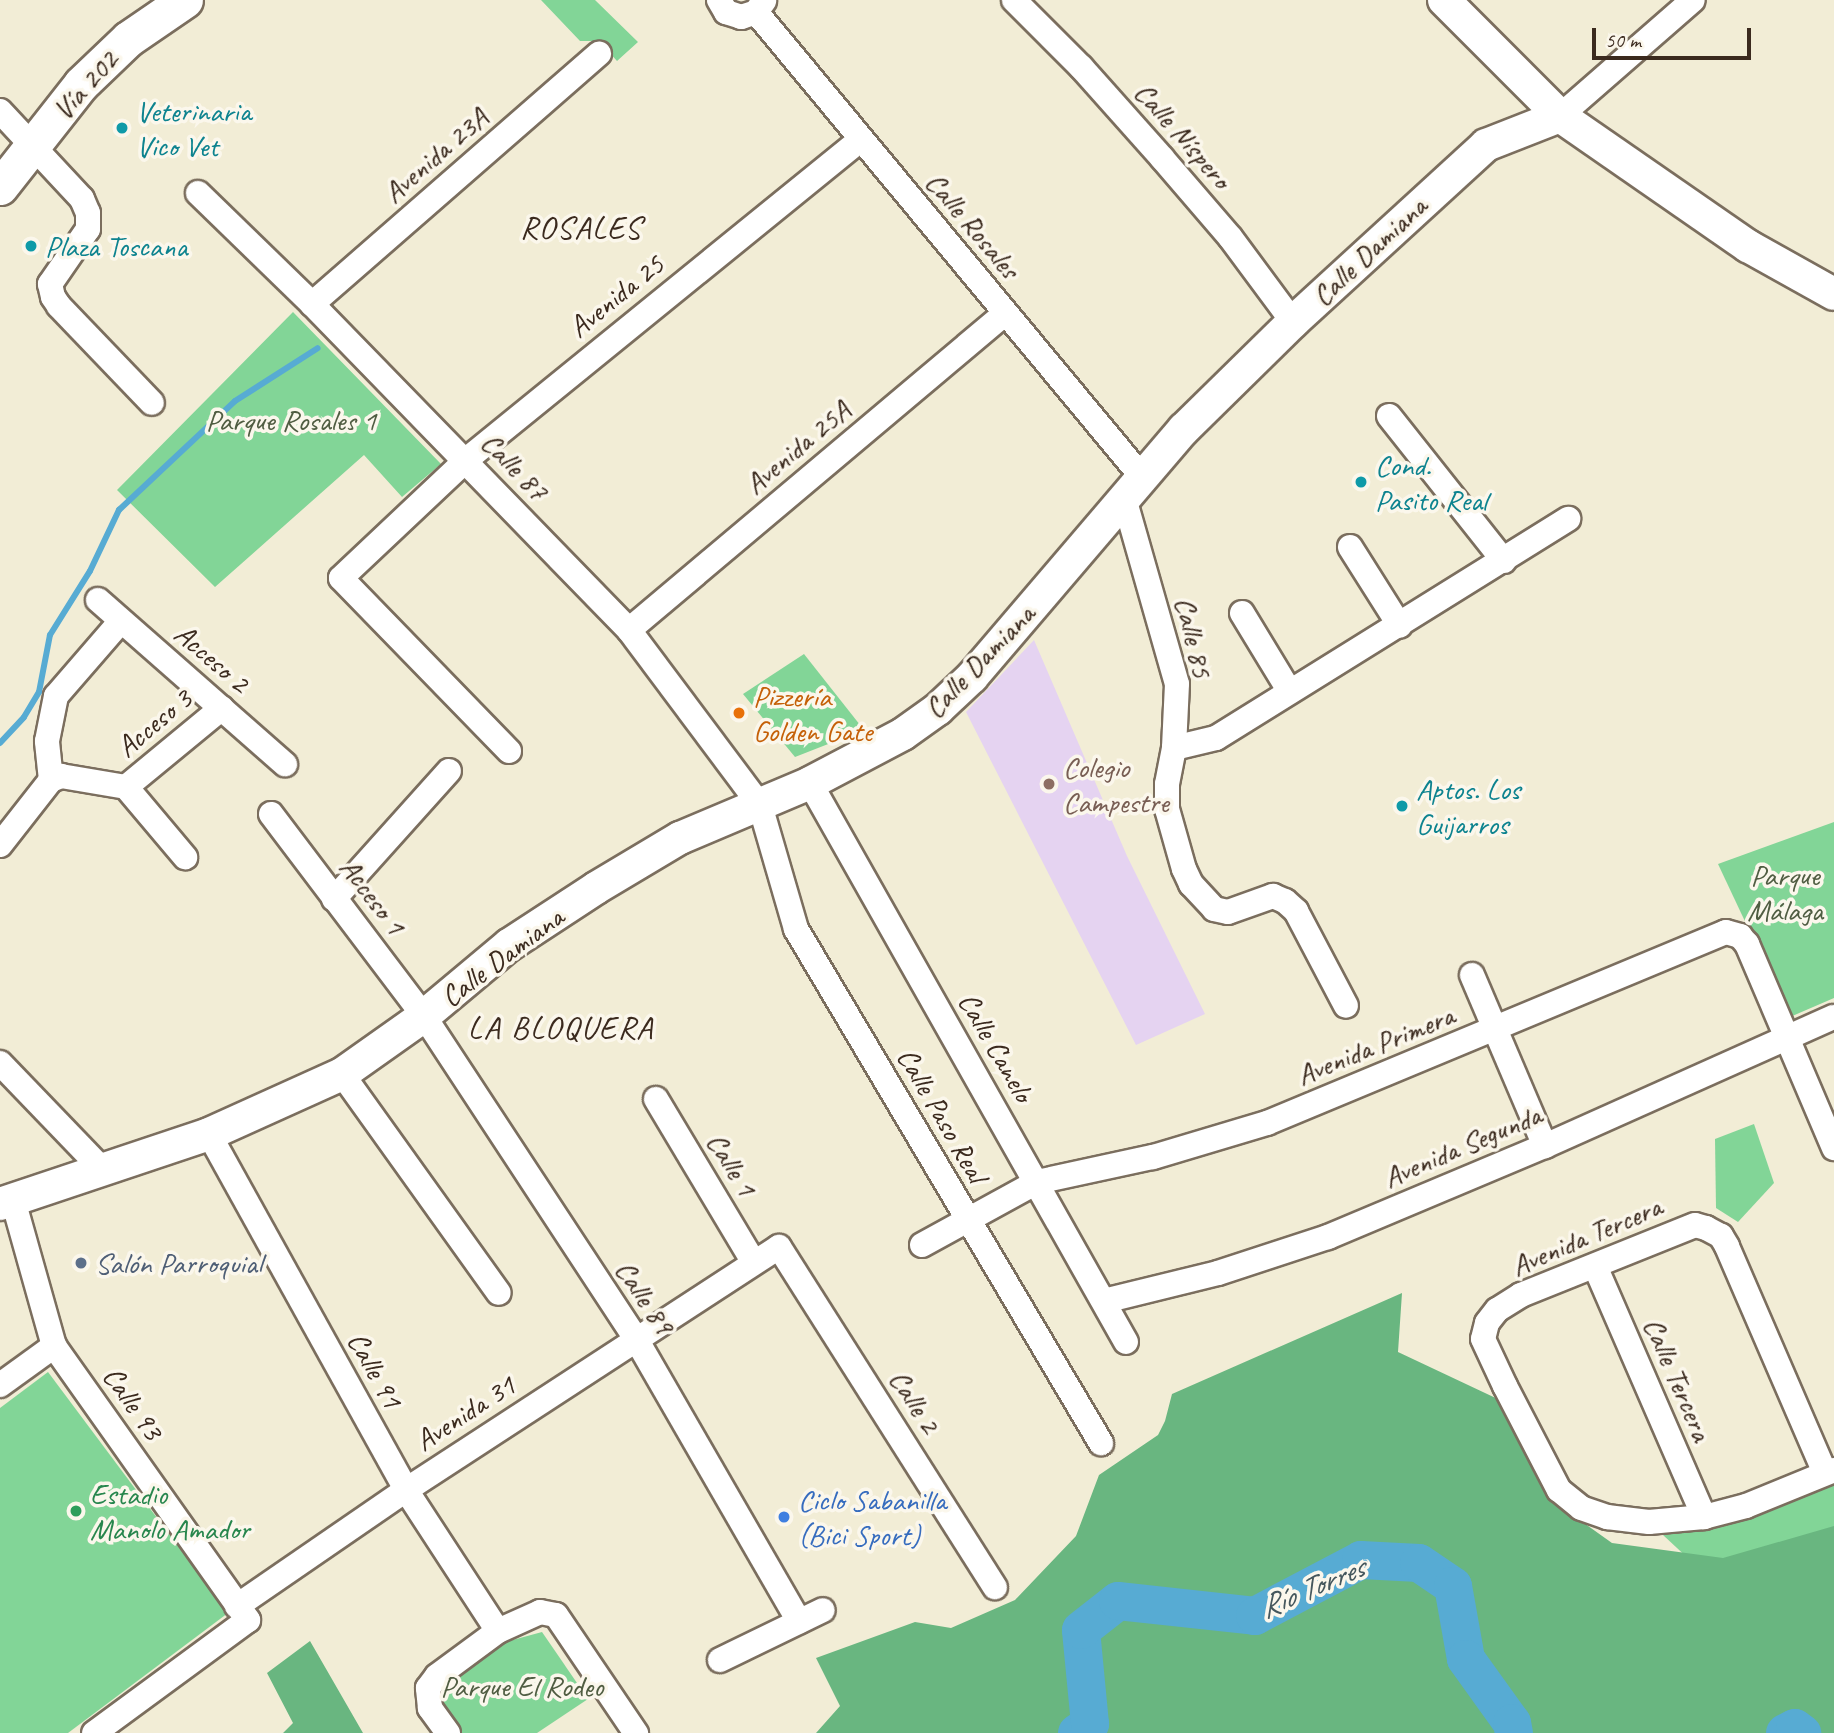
<!DOCTYPE html>
<meta charset="utf-8">
<style>
body{margin:0}
#map{position:relative;width:1834px;height:1733px;overflow:hidden;background:#f2edd6;font-family:Caveat,sans-serif}
div>[style]{position:absolute}
[style*='--x']{left:calc(var(--x)*1px);top:calc(var(--y)*1px);width:calc(var(--w)*1px);rotate:calc(var(--a)*1deg)}
.built>*{inset:0;background:#e5d3f1}
.green>*{inset:0;background:#82d597}
.forest>*{inset:0;background:#69b680}
.stream>*{height:6px;margin:-3px;padding:0 3px;transform-origin:3px;border-radius:3px;background:#57abd3}
.river>*{height:38px;margin:-19px;padding:0 19px;transform-origin:19px;border-radius:19px;background:#57abd3}
.roads{filter:drop-shadow(2px 0 #7b6e5e) drop-shadow(-2px 0 #7b6e5e) drop-shadow(0 2px #7b6e5e) drop-shadow(0 -2px #7b6e5e)}
.minor>*{height:24px;margin:-12px;padding:0 12px;transform-origin:12px;border-radius:12px;background:#fff}
.tertiary>*{height:32px;margin:-16px;padding:0 16px;transform-origin:16px;border-radius:16px;background:#fff}
.secondary>*{height:35px;margin:-17.5px;padding:0 17.5px;transform-origin:17.5px;border-radius:17.5px;background:#fff}
.dots>*{width:19px;height:19px;translate:-50% -50%;box-sizing:border-box;border:4px solid #fbf7ec;border-radius:50%}
span{translate:-50% -50%;white-space:nowrap;text-align:center;line-height:1.15;-webkit-text-stroke:7px #fbf7ec;paint-order:stroke}
.street-label{font-size:30px;color:#3b2a1e}
.culture-label{font-size:30px;color:#0d838f}
.left{translate:0 -50%;text-align:left}
.park-label{font-size:30px;color:#505d42}
.food-label{font-size:30px;color:#c56008}
.education-label{font-size:30px;color:#785e54}
.service-label{font-size:30px;color:#4e5e75}
.leisure-label{font-size:30px;color:#27864d}
.shop-label{font-size:30px;color:#366cbe}
.neighbourhood-label{font-size:32px;color:#3b2a1e;letter-spacing:2px}
.water-label{font-size:32px;color:#45575d;font-style:italic}
.scale{position:absolute;left:1592px;top:28px;width:159px;height:32px;box-sizing:border-box;border:4px solid #3b2a1e;border-top:0;padding-left:9px;font-size:21px;line-height:24px;white-space:nowrap;color:#3b2a1e;-webkit-text-stroke:5px #fbf7ec;paint-order:stroke}
</style>
<div id="map">
<div class="built">
<i style="clip-path:polygon(1034px 640px,1127px 856px,1205px 1014px,1136px 1045px,966px 712px)"></i>
</div>
<div class="green">
<i style="clip-path:polygon(541px 0,595px 0,638px 42px,617px 61px,599px 41px,580px 41px)"></i>
<i style="clip-path:polygon(293px 312px,441px 464px,402px 497px,364px 455px,215px 587px,117px 490px)"></i>
<i style="clip-path:polygon(804px 654px,864px 730px,795px 757px,743px 694px)"></i>
<i style="clip-path:polygon(1834px 822px,1834px 998px,1790px 1017px,1718px 864px)"></i>
<i style="clip-path:polygon(1754px 1124px,1774px 1183px,1738px 1222px,1716px 1208px,1715px 1139px)"></i>
<i style="clip-path:polygon(48px 1372px,228px 1613px,68px 1733px,0 1733px,0 1408px)"></i>
<i style="clip-path:polygon(1834px 1470px,1834px 1599px,1719px 1587px,1649px 1522px)"></i>
<i style="clip-path:polygon(542px 1632px,588px 1699px,537px 1733px,462px 1733px,439px 1700px,448px 1686px,482px 1655px,509px 1641px)"></i>
</div>
<div class="forest">
<i style="clip-path:polygon(1402px 1293px,1398px 1352px,1502px 1401px,1553px 1501px,1612px 1543px,1723px 1558px,1834px 1526px,1834px 1733px,816px 1733px,840px 1706px,816px 1658px,915px 1622px,951px 1628px,1015px 1600px,1076px 1536px,1099px 1475px,1158px 1435px,1165px 1421px,1172px 1394px)"></i>
<i style="clip-path:polygon(310px 1641px,363px 1733px,283px 1733px,293px 1723px,267px 1673px)"></i>
</div>
<div class="stream">
<i style="--x:0;--y:743;--w:35;--a:-47"></i>
<i style="--x:24;--y:717;--w:29;--a:-59"></i>
<i style="--x:39;--y:692;--w:58;--a:-79.1"></i>
<i style="--x:50;--y:635;--w:75;--a:-58"></i>
<i style="--x:90;--y:571;--w:68;--a:-64.6"></i>
<i style="--x:119;--y:510;--w:159;--a:-43.2"></i>
<i style="--x:235;--y:401;--w:98;--a:-32.6"></i>
</div>
<div class="river">
<i style="--x:1077;--y:1733;--w:16;--a:-35"></i>
<i style="--x:1090;--y:1724;--w:94;--a:-95.5"></i>
<i style="--x:1081;--y:1630;--w:47;--a:-38.1"></i>
<i style="--x:1118;--y:1601;--w:138;--a:6.2"></i>
<i style="--x:1255;--y:1616;--w:120;--a:-27.8"></i>
<i style="--x:1361;--y:1560;--w:58;--a:3"></i>
<i style="--x:1419;--y:1563;--w:41;--a:34.1"></i>
<i style="--x:1453;--y:1586;--w:74;--a:79.9"></i>
<i style="--x:1466;--y:1659;--w:79;--a:54.3"></i>
<i style="--x:1512;--y:1723;--w:10;--a:79"></i>
<i style="--x:1785;--y:1733;--w:11;--a:-27"></i>
<i style="--x:1795;--y:1728;--w:9;--a:36"></i>
</div>
<div class="roads">
<div class="minor">
<i style="--x:719;--y:0;--w:14;--a:60"></i>
<i style="--x:726;--y:12;--w:16;--a:18"></i>
<i style="--x:741;--y:17;--w:16;--a:-18"></i>
<i style="--x:756;--y:12;--w:14;--a:-54"></i>
<i style="--x:1014;--y:0;--w:95;--a:45"></i>
<i style="--x:1081;--y:67;--w:122;--a:48.3"></i>
<i style="--x:1162;--y:158;--w:104;--a:49.3"></i>
<i style="--x:1230;--y:237;--w:106;--a:53.5"></i>
<i style="--x:756;--y:12;--w:604;--a:50.3"></i>
<i style="--x:0;--y:111;--w:120;--a:47"></i>
<i style="--x:82;--y:199;--w:15;--a:67"></i>
<i style="--x:88;--y:213;--w:16;--a:90"></i>
<i style="--x:88;--y:229;--w:67;--a:124.6"></i>
<i style="--x:50;--y:284;--w:13;--a:77"></i>
<i style="--x:53;--y:297;--w:11;--a:56"></i>
<i style="--x:59;--y:306;--w:134;--a:46.2"></i>
<i style="--x:1560;--y:116;--w:176;--a:-41.1"></i>
<i style="--x:198;--y:193;--w:159;--a:44.2"></i>
<i style="--x:312;--y:304;--w:455;--a:45.8"></i>
<i style="--x:629;--y:630;--w:219;--a:53.2"></i>
<i style="--x:760;--y:805;--w:129;--a:73.8"></i>
<i style="--x:796;--y:929;--w:598;--a:59.32"></i>
<i style="--x:312;--y:304;--w:381;--a:-41.1"></i>
<i style="--x:1389;--y:416;--w:185;--a:51.6"></i>
<i style="--x:1124;--y:498;--w:193;--a:74.1"></i>
<i style="--x:1177;--y:684;--w:64;--a:92.7"></i>
<i style="--x:1174;--y:748;--w:37;--a:101"></i>
<i style="--x:1167;--y:784;--w:25;--a:90"></i>
<i style="--x:1167;--y:809;--w:62;--a:74.2"></i>
<i style="--x:1184;--y:869;--w:17;--a:65"></i>
<i style="--x:1191;--y:884;--w:34;--a:47"></i>
<i style="--x:1214;--y:909;--w:14;--a:12"></i>
<i style="--x:1228;--y:912;--w:48;--a:-19.6"></i>
<i style="--x:1273;--y:896;--w:13;--a:23"></i>
<i style="--x:1285;--y:901;--w:15;--a:42"></i>
<i style="--x:1296;--y:911;--w:107;--a:62.2"></i>
<i style="--x:1350;--y:547;--w:93;--a:57.7"></i>
<i style="--x:98;--y:600;--w:249;--a:41.3"></i>
<i style="--x:1242;--y:613;--w:92;--a:58.7"></i>
<i style="--x:629;--y:630;--w:492;--a:-40.1"></i>
<i style="--x:1174;--y:748;--w:43;--a:-13.4"></i>
<i style="--x:1216;--y:738;--w:415;--a:-31.9"></i>
<i style="--x:509;--y:751;--w:241;--a:-134.2"></i>
<i style="--x:341;--y:578;--w:172;--a:-43.3"></i>
<i style="--x:466;--y:460;--w:508;--a:-39.08"></i>
<i style="--x:51;--y:780;--w:11;--a:-22"></i>
<i style="--x:61;--y:776;--w:66;--a:9.6"></i>
<i style="--x:126;--y:787;--w:92;--a:49.9"></i>
<i style="--x:810;--y:783;--w:642;--a:60.52"></i>
<i style="--x:126;--y:787;--w:124;--a:-39.5"></i>
<i style="--x:271;--y:814;--w:253;--a:52.9"></i>
<i style="--x:424;--y:1016;--w:386;--a:56.7"></i>
<i style="--x:636;--y:1339;--w:326;--a:60"></i>
<i style="--x:0;--y:845;--w:83;--a:-51.9"></i>
<i style="--x:51;--y:780;--w:39;--a:-96"></i>
<i style="--x:47;--y:741;--w:46;--a:-78.7"></i>
<i style="--x:56;--y:696;--w:99;--a:-49.1"></i>
<i style="--x:334;--y:899;--w:172;--a:-48.1"></i>
<i style="--x:1472;--y:975;--w:186;--a:66.9"></i>
<i style="--x:0;--y:1063;--w:147;--a:46.1"></i>
<i style="--x:342;--y:1074;--w:269;--a:54.4"></i>
<i style="--x:656;--y:1099;--w:189;--a:59.1"></i>
<i style="--x:209;--y:1134;--w:407;--a:61"></i>
<i style="--x:406;--y:1490;--w:168;--a:56.9"></i>
<i style="--x:13;--y:1200;--w:152;--a:74.3"></i>
<i style="--x:54;--y:1346;--w:336;--a:54.7"></i>
<i style="--x:248;--y:1620;--w:191;--a:143.7"></i>
<i style="--x:922;--y:1245;--w:131;--a:-28.7"></i>
<i style="--x:1037;--y:1182;--w:119;--a:-12.2"></i>
<i style="--x:1153;--y:1157;--w:119;--a:-16.6"></i>
<i style="--x:1267;--y:1123;--w:497;--a:-22.6"></i>
<i style="--x:1726;--y:932;--w:15;--a:16"></i>
<i style="--x:1740;--y:936;--w:11;--a:49"></i>
<i style="--x:1747;--y:944;--w:222;--a:66.9"></i>
<i style="--x:1595;--y:1266;--w:274;--a:66.5"></i>
<i style="--x:1104;--y:1301;--w:117;--a:-13.8"></i>
<i style="--x:1218;--y:1273;--w:116;--a:-18.1"></i>
<i style="--x:1328;--y:1237;--w:235;--a:-22.8"></i>
<i style="--x:1545;--y:1146;--w:316;--a:-24.1"></i>
<i style="--x:0;--y:1385;--w:67;--a:-35.8"></i>
<i style="--x:1825;--y:1473;--w:247;--a:-113.4"></i>
<i style="--x:1727;--y:1246;--w:12;--a:-121"></i>
<i style="--x:1721;--y:1236;--w:17;--a:-152"></i>
<i style="--x:1706;--y:1228;--w:11;--a:-165"></i>
<i style="--x:1695;--y:1225;--w:188;--a:158.1"></i>
<i style="--x:1521;--y:1295;--w:28;--a:148"></i>
<i style="--x:1497;--y:1310;--w:16;--a:128"></i>
<i style="--x:1487;--y:1323;--w:16;--a:104"></i>
<i style="--x:1483;--y:1339;--w:52;--a:64.9"></i>
<i style="--x:1505;--y:1386;--w:117;--a:62.6"></i>
<i style="--x:1559;--y:1490;--w:28;--a:39"></i>
<i style="--x:1581;--y:1508;--w:28;--a:19"></i>
<i style="--x:1607;--y:1517;--w:42;--a:6.8"></i>
<i style="--x:1649;--y:1522;--w:55;--a:-5.2"></i>
<i style="--x:1704;--y:1517;--w:43;--a:-14.7"></i>
<i style="--x:1746;--y:1506;--w:95;--a:-22.2"></i>
<i style="--x:237;--y:1606;--w:205;--a:-34.5"></i>
<i style="--x:406;--y:1490;--w:445;--a:-33.1"></i>
<i style="--x:779;--y:1247;--w:403;--a:57.6"></i>
<i style="--x:720;--y:1660;--w:114;--a:-25.9"></i>
<i style="--x:448;--y:1733;--w:31;--a:-126"></i>
<i style="--x:430;--y:1708;--w:20;--a:-96"></i>
<i style="--x:428;--y:1688;--w:15;--a:-53"></i>
<i style="--x:437;--y:1676;--w:76;--a:-36.4"></i>
<i style="--x:498;--y:1631;--w:46;--a:-24.3"></i>
<i style="--x:540;--y:1612;--w:16;--a:11"></i>
<i style="--x:556;--y:1615;--w:143;--a:55.9"></i>
</div>
<div class="tertiary">
<i style="--x:1444;--y:0;--w:164;--a:45"></i>
<i style="--x:1560;--y:116;--w:229;--a:34.7"></i>
<i style="--x:1748;--y:246;--w:98;--a:29.2"></i>
<i style="--x:0;--y:1204;--w:220;--a:-18.5"></i>
<i style="--x:209;--y:1134;--w:146;--a:-24.3"></i>
<i style="--x:342;--y:1074;--w:100;--a:-35.3"></i>
<i style="--x:424;--y:1016;--w:111;--a:-39.9"></i>
<i style="--x:509;--y:945;--w:104;--a:-33.2"></i>
<i style="--x:596;--y:888;--w:98;--a:-30.8"></i>
<i style="--x:680;--y:838;--w:141;--a:-22.9"></i>
<i style="--x:810;--y:783;--w:105;--a:-27.8"></i>
<i style="--x:903;--y:734;--w:43;--a:-35.5"></i>
<i style="--x:938;--y:709;--w:47;--a:-43.3"></i>
<i style="--x:972;--y:677;--w:326;--a:-49.5"></i>
<i style="--x:1184;--y:429;--w:153;--a:-44.5"></i>
<i style="--x:1293;--y:322;--w:262;--a:-42.5"></i>
<i style="--x:1486;--y:145;--w:79;--a:-21.4"></i>
</div>
<div class="secondary">
<i style="--x:0;--y:187;--w:131;--a:-51.8"></i>
<i style="--x:81;--y:84;--w:65;--a:-43.8"></i>
<i style="--x:128;--y:39;--w:69;--a:-34.4"></i>
</div>
</div>
<div class="dots">
<i style="left:122px;top:128px;background:#0f9aa8"></i>
<i style="left:31px;top:246px;background:#0f9aa8"></i>
<i style="left:1361px;top:482px;background:#0f9aa8"></i>
<i style="left:739px;top:713px;background:#e8710a"></i>
<i style="left:1049px;top:784px;background:#8d6e63"></i>
<i style="left:1402px;top:806px;background:#0f9aa8"></i>
<i style="left:81px;top:1263px;background:#5c6f8a"></i>
<i style="left:76px;top:1511px;background:#2e9e5b"></i>
<i style="left:784px;top:1517px;background:#3f7fe0"></i>
</div>
<div class="street-label">
<span style="left:85px;top:85px;rotate:-48deg">Vía 202</span>
<span style="left:1183px;top:135px;rotate:49deg">Calle Níspero</span>
<span style="left:435px;top:155px;rotate:-41deg">Avenida 23A</span>
<span style="left:973px;top:225px;rotate:50deg">Calle Rosales</span>
<span style="left:1369px;top:251px;rotate:-43deg">Calle Damiana</span>
<span style="left:616px;top:296px;rotate:-39deg">Avenida 25</span>
<span style="left:797px;top:447px;rotate:-40deg">Avenida 25A</span>
<span style="left:515px;top:466px;rotate:46deg">Calle 87</span>
<span style="left:1194px;top:637px;rotate:77deg">Calle 85</span>
<span style="left:212px;top:658px;rotate:41deg">Acceso 2</span>
<span style="left:979px;top:661px;rotate:-46deg">Calle Damiana</span>
<span style="left:154px;top:723px;rotate:-40deg">Acceso 3</span>
<span style="left:373px;top:896px;rotate:53deg">Acceso 1</span>
<span style="left:502px;top:957px;rotate:-37deg">Calle Damiana</span>
<span style="left:1375px;top:1045px;rotate:-22deg">Avenida Primera</span>
<span style="left:996px;top:1047px;rotate:60deg">Calle Canelo</span>
<span style="left:942px;top:1115px;rotate:60deg">Calle Paso Real</span>
<span style="left:1462px;top:1146px;rotate:-23deg">Avenida Segunda</span>
<span style="left:732px;top:1164px;rotate:59deg">Calle 1</span>
<span style="left:1586px;top:1236px;rotate:-23deg">Avenida Tercera</span>
<span style="left:645px;top:1297px;rotate:57deg">Calle 89</span>
<span style="left:375px;top:1370px;rotate:61deg">Calle 91</span>
<span style="left:1678px;top:1379px;rotate:67deg">Calle Tercera</span>
<span style="left:915px;top:1401px;rotate:58deg">Calle 2</span>
<span style="left:133px;top:1403px;rotate:55deg">Calle 93</span>
<span style="left:465px;top:1413px;rotate:-33deg">Avenida 31</span>
</div>
<div class="culture-label">
<span class="left" style="left:136px;top:128px">Veterinaria<br>Vico Vet</span>
<span class="left" style="left:45px;top:246px">Plaza Toscana</span>
<span class="left" style="left:1375px;top:482px">Cond.<br>Pasito Real</span>
<span class="left" style="left:1416px;top:806px">Aptos. Los<br>Guijarros</span>
</div>
<div class="park-label">
<span style="left:291px;top:420px">Parque Rosales 1</span>
<span style="left:1785px;top:892px">Parque<br>Málaga</span>
<span style="left:522px;top:1686px">Parque El Rodeo</span>
</div>
<div class="food-label">
<span class="left" style="left:753px;top:713px">Pizzería<br>Golden Gate</span>
</div>
<div class="education-label">
<span class="left" style="left:1063px;top:784px">Colegio<br>Campestre</span>
</div>
<div class="service-label">
<span class="left" style="left:95px;top:1263px">Salón Parroquial</span>
</div>
<div class="leisure-label">
<span class="left" style="left:90px;top:1511px">Estadio<br>Manolo Amador</span>
</div>
<div class="shop-label">
<span class="left" style="left:798px;top:1517px">Ciclo Sabanilla<br>(Bici Sport)</span>
</div>
<div class="neighbourhood-label">
<span style="left:581px;top:228px">ROSALES</span>
<span style="left:561px;top:1028px">LA BLOQUERA</span>
</div>
<div class="water-label">
<span style="left:1312px;top:1588px;rotate:-23deg">Río Torres</span>
</div>
<div class="scale">50 m</div>
</div>
